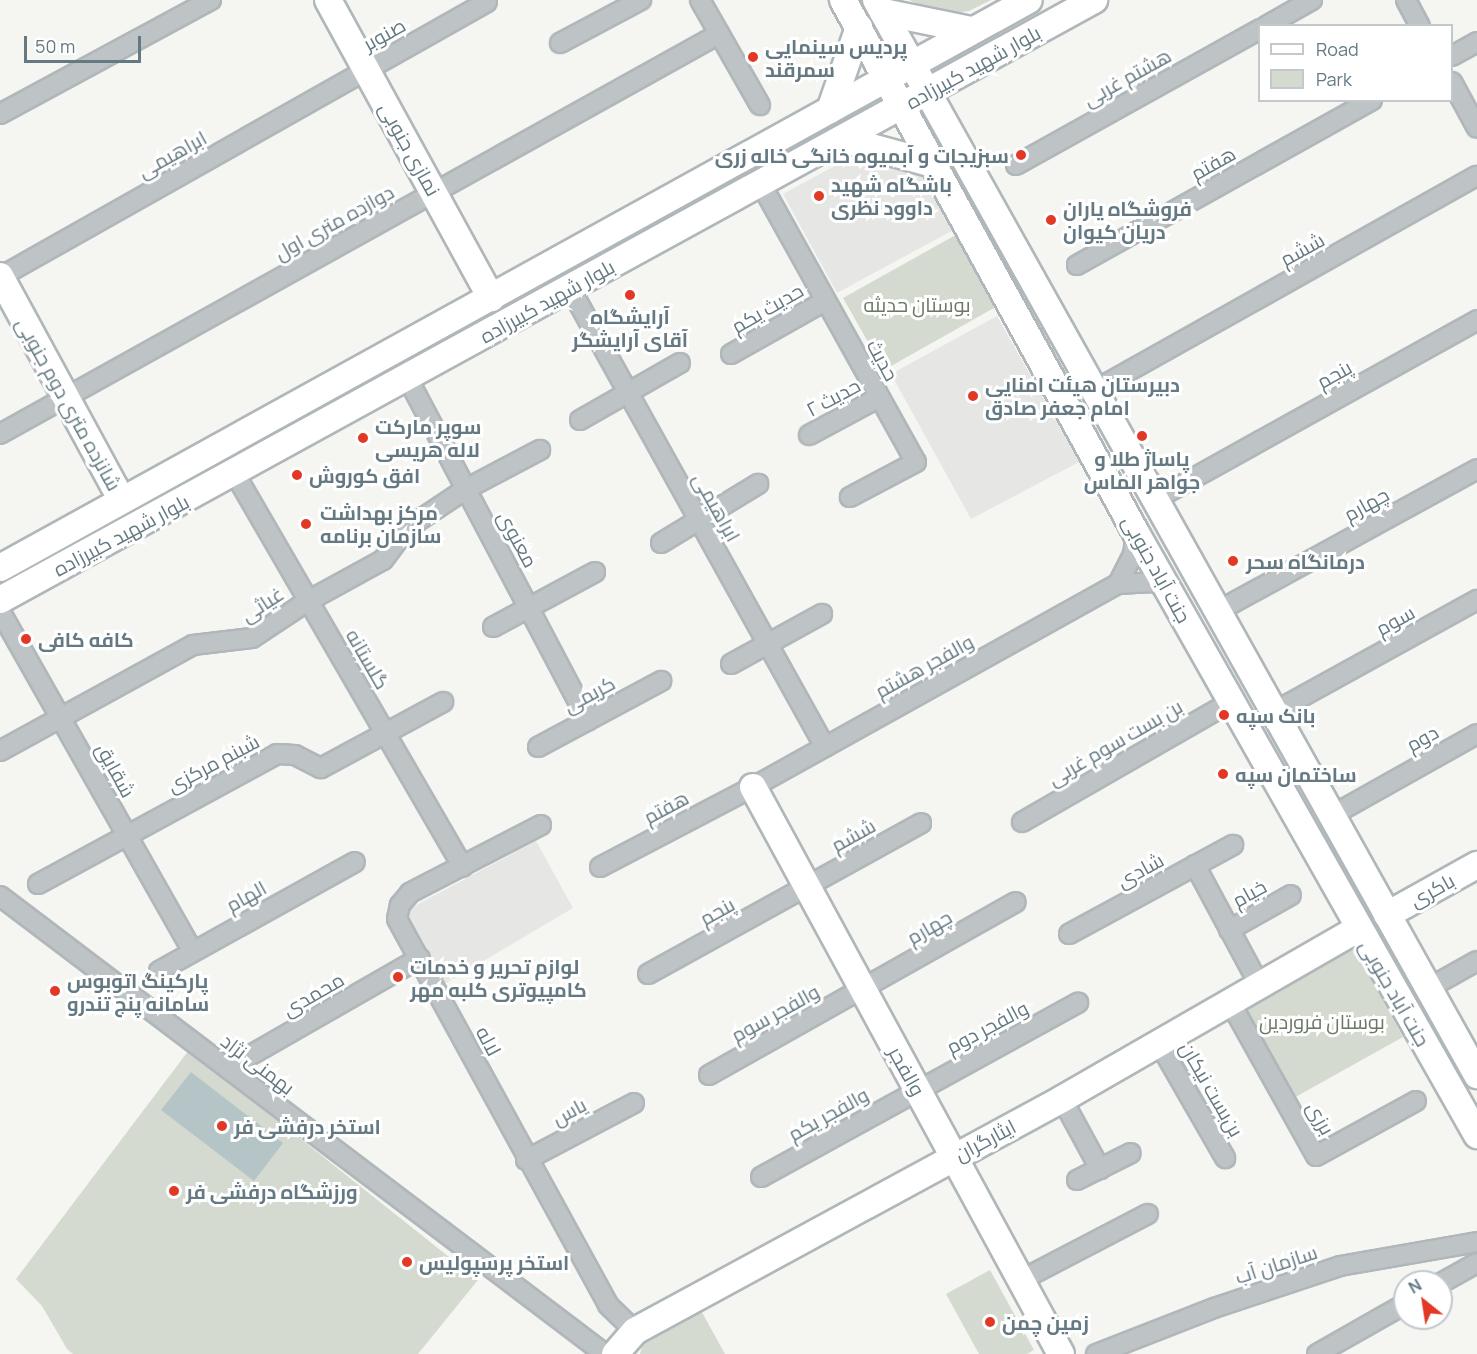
<!DOCTYPE html>
<meta charset="utf-8">
<style>
body{margin:0}
#map{position:relative;width:1477px;height:1354px;overflow:hidden;background:#f5f5f1;font-family:Manrope,Cairo,sans-serif}
div>[style]{position:absolute}
[style*='--x']{left:calc(var(--x)*1px);top:calc(var(--y)*1px);width:calc(var(--w)*1px);rotate:calc(var(--a)*1deg)}
.built>*{inset:0;background:#e6e6e5}
.green>*{inset:0;background:#d5dad0}
.water>*{inset:0;background:#b5c4c6}
.roads{filter:drop-shadow(2px 0 #b0b7ba) drop-shadow(-2px 0 #b0b7ba) drop-shadow(0 2px #b0b7ba) drop-shadow(0 -2px #b0b7ba)}
.street>*{height:18px;margin:-9px;padding:0 9px;transform-origin:9px;border-radius:9px;background:#bec3c5}
.secondary>*{height:26px;margin:-13px;padding:0 13px;transform-origin:13px;border-radius:13px;background:#fff}
.dots>*{width:16px;height:16px;translate:-50% -50%;box-sizing:border-box;border:3px solid #fff;border-radius:50%}
span{translate:-50% -50%;white-space:nowrap;text-align:center;line-height:1.15;-webkit-text-stroke:6px #fff;paint-order:stroke}
.street-label{font-size:20px;color:#647982}
.poi-label{font-size:20px;color:#647982;font-weight:700}
.left{translate:0 -50%;text-align:left}
.right{translate:-100% -50%;text-align:right}
.park-label{font-size:20px;color:#6a7963}
.legend{position:absolute;left:1258px;top:24px;width:195px;height:78px;box-sizing:border-box;background:#fff;border:2px solid #c1c9cd;margin:0;padding:8px 10px;list-style:none;font-size:18px;color:#647982}
.legend li{display:flex;align-items:center;gap:12px;height:30px}
.legend b{width:30px;border:2px solid #c1c9cd}
.north{position:absolute;left:1393px;top:1270px;width:60px;height:60px;box-sizing:border-box;background:#fff;border:2px solid #c1c9cd;border-radius:50%;rotate:330deg;font-size:16px;font-weight:700;line-height:24px;text-align:center;color:#647982}
.north::after{content:'';display:block;margin:auto;width:21px;height:27px;background:#e13926;clip-path:polygon(50% 0,100% 100%,50% 72%,0 100%)}
.scale{position:absolute;left:24px;top:36px;width:117px;height:27px;box-sizing:border-box;border:3px solid #647982;border-top:0;padding-left:8px;font-size:18px;line-height:21px;white-space:nowrap;color:#647982;-webkit-text-stroke:4px #fff;paint-order:stroke}
</style>
<div id="map">
<div class="built">
<i style="clip-path:polygon(855px 155px,928px 174px,957px 228px,837px 293px,783px 194px)"></i>
<i style="clip-path:polygon(997px 316px,1079px 462px,971px 519px,891px 374px)"></i>
<i style="clip-path:polygon(536px 841px,573px 908px,441px 986px,407px 920px,409px 909px)"></i>
</div>
<div class="green">
<i style="clip-path:polygon(909px 0,991px 0,969px 11px,941px 15px)"></i>
<i style="clip-path:polygon(961px 232px,1001px 304px,884px 370px,843px 298px)"></i>
<i style="clip-path:polygon(1351px 943px,1403px 1037px,1292px 1099px,1240px 1006px)"></i>
<i style="clip-path:polygon(189px 1050px,478px 1280px,418px 1354px,73px 1354px,67px 1349px,42px 1306px,16px 1279px)"></i>
<i style="clip-path:polygon(990px 1270px,1034px 1350px,1027px 1354px,979px 1354px,946px 1294px)"></i>
<i style="clip-path:polygon(699px 1307px,725px 1354px,640px 1354px,645px 1336px)"></i>
</div>
<div class="water">
<i style="clip-path:polygon(191px 1072px,283px 1143px,254px 1181px,161px 1110px)"></i>
</div>
<div class="roads">
<div class="street">
<i style="--x:700;--y:0;--w:121;--a:60.3"></i>
<i style="--x:1406;--y:0;--w:30;--a:62"></i>
<i style="--x:1266;--y:26;--w:53;--a:-29.5"></i>
<i style="--x:560;--y:43;--w:92;--a:-28"></i>
<i style="--x:1452;--y:56;--w:29;--a:-29"></i>
<i style="--x:1452;--y:82;--w:52;--a:61.5"></i>
<i style="--x:0;--y:114;--w:240;--a:-28.4"></i>
<i style="--x:1016;--y:165;--w:279;--a:-29.1"></i>
<i style="--x:761;--y:184;--w:318;--a:60.9"></i>
<i style="--x:916;--y:462;--w:75;--a:152.1"></i>
<i style="--x:1077;--y:265;--w:338;--a:-29.2"></i>
<i style="--x:0;--y:277;--w:559;--a:-29.45"></i>
<i style="--x:570;--y:288;--w:525;--a:60.95"></i>
<i style="--x:731;--y:354;--w:108;--a:-29.4"></i>
<i style="--x:408;--y:379;--w:386;--a:62.2"></i>
<i style="--x:1095;--y:390;--w:438;--a:-29.3"></i>
<i style="--x:580;--y:420;--w:115;--a:-29.7"></i>
<i style="--x:0;--y:434;--w:823;--a:-29.09"></i>
<i style="--x:809;--y:435;--w:78;--a:-28.2"></i>
<i style="--x:235;--y:474;--w:454;--a:59.9"></i>
<i style="--x:1156;--y:499;--w:368;--a:-29.1"></i>
<i style="--x:661;--y:543;--w:114;--a:-31.3"></i>
<i style="--x:1118;--y:584;--w:34;--a:-63"></i>
<i style="--x:1133;--y:554;--w:21;--a:-82"></i>
<i style="--x:0;--y:611;--w:390;--a:60.5"></i>
<i style="--x:1218;--y:611;--w:295;--a:-28.7"></i>
<i style="--x:493;--y:627;--w:116;--a:-28.3"></i>
<i style="--x:731;--y:664;--w:104;--a:-28.8"></i>
<i style="--x:1274;--y:712;--w:232;--a:-28.9"></i>
<i style="--x:538;--y:747;--w:140;--a:-28.2"></i>
<i style="--x:0;--y:751;--w:220;--a:-28.8"></i>
<i style="--x:193;--y:645;--w:59;--a:-6.8"></i>
<i style="--x:252;--y:638;--w:67;--a:-33.5"></i>
<i style="--x:308;--y:601;--w:85;--a:-28.7"></i>
<i style="--x:383;--y:560;--w:39;--a:-53"></i>
<i style="--x:406;--y:529;--w:72;--a:-33.7"></i>
<i style="--x:466;--y:489;--w:84;--a:-27.8"></i>
<i style="--x:1331;--y:816;--w:167;--a:-29.3"></i>
<i style="--x:1022;--y:822;--w:241;--a:-29.9"></i>
<i style="--x:541;--y:825;--w:148;--a:152.6"></i>
<i style="--x:410;--y:893;--w:16;--a:130"></i>
<i style="--x:400;--y:905;--w:14;--a:102"></i>
<i style="--x:397;--y:919;--w:440;--a:61.3"></i>
<i style="--x:608;--y:1305;--w:37;--a:44"></i>
<i style="--x:1195;--y:865;--w:137;--a:61.8"></i>
<i style="--x:600;--y:867;--w:173;--a:-27.6"></i>
<i style="--x:753;--y:787;--w:418;--a:-29.1"></i>
<i style="--x:1118;--y:584;--w:36;--a:-3"></i>
<i style="--x:1154;--y:582;--w:16;--a:27"></i>
<i style="--x:38;--y:884;--w:272;--a:-28.5"></i>
<i style="--x:277;--y:754;--w:18;--a:3"></i>
<i style="--x:295;--y:755;--w:29;--a:27"></i>
<i style="--x:321;--y:768;--w:139;--a:-28.4"></i>
<i style="--x:0;--y:896;--w:759;--a:37.13"></i>
<i style="--x:1229;--y:930;--w:71;--a:-29.4"></i>
<i style="--x:1069;--y:934;--w:187;--a:-28.5"></i>
<i style="--x:159;--y:971;--w:224;--a:-29.1"></i>
<i style="--x:648;--y:974;--w:312;--a:-28.9"></i>
<i style="--x:1429;--y:988;--w:55;--a:-29.4"></i>
<i style="--x:1230;--y:1002;--w:176;--a:60.8"></i>
<i style="--x:1316;--y:1156;--w:114;--a:-28.8"></i>
<i style="--x:1159;--y:1043;--w:133;--a:60.1"></i>
<i style="--x:228;--y:1068;--w:221;--a:-29.8"></i>
<i style="--x:709;--y:1075;--w:352;--a:-29.4"></i>
<i style="--x:1062;--y:1099;--w:80;--a:61.5"></i>
<i style="--x:526;--y:1160;--w:122;--a:-27.8"></i>
<i style="--x:761;--y:1177;--w:362;--a:-28.8"></i>
<i style="--x:1077;--y:1180;--w:60;--a:-26.6"></i>
<i style="--x:1021;--y:1280;--w:143;--a:-27.5"></i>
<i style="--x:1441;--y:1283;--w:41;--a:-29.1"></i>
<i style="--x:1096;--y:1354;--w:127;--a:-21.3"></i>
<i style="--x:1214;--y:1308;--w:133;--a:-18.4"></i>
<i style="--x:1340;--y:1266;--w:139;--a:-9.9"></i>
<i style="--x:1317;--y:1354;--w:101;--a:-29.6"></i>
</div>
<div class="secondary">
<i style="--x:328;--y:0;--w:340;--a:61.3"></i>
<i style="--x:843;--y:0;--w:608;--a:61.2"></i>
<i style="--x:1136;--y:533;--w:692;--a:60.47"></i>
<i style="--x:876;--y:0;--w:1232;--a:60.79"></i>
<i style="--x:883;--y:12;--w:90;--a:11.6"></i>
<i style="--x:830;--y:110;--w:88;--a:-70.7"></i>
<i style="--x:842;--y:139;--w:98;--a:15.3"></i>
<i style="--x:0;--y:276;--w:254;--a:61.5"></i>
<i style="--x:0;--y:568;--w:1175;--a:-28.9"></i>
<i style="--x:0;--y:600;--w:1248;--a:-28.74"></i>
<i style="--x:753;--y:787;--w:645;--a:61.49"></i>
<i style="--x:1387;--y:915;--w:103;--a:-29.1"></i>
<i style="--x:615;--y:1354;--w:30;--a:-49"></i>
<i style="--x:635;--y:1331;--w:486;--a:-28.5"></i>
<i style="--x:1062;--y:1099;--w:341;--a:-29.9"></i>
</div>
</div>
<div class="dots">
<i style="left:753px;top:57px;background:#e13926"></i>
<i style="left:1021px;top:155px;background:#e13926"></i>
<i style="left:819px;top:196px;background:#e13926"></i>
<i style="left:1051px;top:220px;background:#e13926"></i>
<i style="left:630px;top:295px;background:#e13926"></i>
<i style="left:973px;top:396px;background:#e13926"></i>
<i style="left:1142px;top:436px;background:#e13926"></i>
<i style="left:363px;top:438px;background:#e13926"></i>
<i style="left:297px;top:475px;background:#e13926"></i>
<i style="left:306px;top:524px;background:#e13926"></i>
<i style="left:1233px;top:561px;background:#e13926"></i>
<i style="left:26px;top:639px;background:#e13926"></i>
<i style="left:1224px;top:715px;background:#e13926"></i>
<i style="left:1223px;top:774px;background:#e13926"></i>
<i style="left:398px;top:977px;background:#e13926"></i>
<i style="left:55px;top:991px;background:#e13926"></i>
<i style="left:222px;top:1126px;background:#e13926"></i>
<i style="left:174px;top:1191px;background:#e13926"></i>
<i style="left:407px;top:1262px;background:#e13926"></i>
<i style="left:990px;top:1322px;background:#e13926"></i>
</div>
<div class="street-label">
<span style="left:384px;top:34px;rotate:-29deg">صنوبر</span>
<span style="left:973px;top:67px;rotate:-29deg">بلوار شهید کبیرزاده</span>
<span style="left:1127px;top:77px;rotate:-29deg">هشتم غربی</span>
<span style="left:410px;top:149px;rotate:61deg">نمازی جنوبی</span>
<span style="left:172px;top:154px;rotate:-29deg">ابراهیمی</span>
<span style="left:1213px;top:163px;rotate:-29deg">هفتم</span>
<span style="left:334px;top:222px;rotate:-29deg">دوازده متری اول</span>
<span style="left:1302px;top:249px;rotate:-29deg">ششم</span>
<span style="left:547px;top:301px;rotate:-29deg">بلوار شهید کبیرزاده</span>
<span style="left:767px;top:308px;rotate:-30deg">حدیث یکم</span>
<span style="left:883px;top:360px;rotate:61deg">حدیث</span>
<span style="left:1334px;top:374px;rotate:-29deg">پنجم</span>
<span style="left:833px;top:397px;rotate:-28deg">حدیث ۲</span>
<span style="left:69px;top:404px;rotate:61deg">شانزده متری دوم جنوبی</span>
<span style="left:1366px;top:504px;rotate:-29deg">چهارم</span>
<span style="left:717px;top:507px;rotate:61deg">ابراهیمی</span>
<span style="left:121px;top:535px;rotate:-28deg">بلوار شهید کبیرزاده</span>
<span style="left:518px;top:539px;rotate:62deg">معنوی</span>
<span style="left:1157px;top:569px;rotate:61deg">جنت آباد جنوبی</span>
<span style="left:262px;top:604px;rotate:-33deg">غیاثی</span>
<span style="left:1395px;top:620px;rotate:-29deg">سوم</span>
<span style="left:368px;top:659px;rotate:60deg">گلستانه</span>
<span style="left:924px;top:666px;rotate:-29deg">والفجر هشتم</span>
<span style="left:589px;top:694px;rotate:-28deg">کریمی</span>
<span style="left:1422px;top:738px;rotate:-29deg">دوم</span>
<span style="left:1115px;top:742px;rotate:-30deg">بن بست سوم غربی</span>
<span style="left:213px;top:763px;rotate:-28deg">شبنم مرکزی</span>
<span style="left:116px;top:770px;rotate:61deg">شقایق</span>
<span style="left:666px;top:807px;rotate:-28deg">هفتم</span>
<span style="left:853px;top:835px;rotate:-29deg">ششم</span>
<span style="left:1140px;top:870px;rotate:-29deg">شادی</span>
<span style="left:1432px;top:890px;rotate:-29deg">باکری</span>
<span style="left:1249px;top:893px;rotate:-29deg">خیام</span>
<span style="left:246px;top:896px;rotate:-29deg">الهام</span>
<span style="left:717px;top:911px;rotate:-29deg">پنجم</span>
<span style="left:929px;top:927px;rotate:-30deg">چهارم</span>
<span style="left:1395px;top:993px;rotate:60deg">جنت آباد جنوبی</span>
<span style="left:313px;top:994px;rotate:-30deg">محمدی</span>
<span style="left:775px;top:1013px;rotate:-29deg">والفجر سوم</span>
<span style="left:987px;top:1027px;rotate:-28deg">والفجر دوم</span>
<span style="left:489px;top:1041px;rotate:62deg">لاله</span>
<span style="left:258px;top:1064px;rotate:37deg">بهمنی نژاد</span>
<span style="left:907px;top:1071px;rotate:61deg">والفجر</span>
<span style="left:1212px;top:1089px;rotate:60deg">بن‌بست نیکان</span>
<span style="left:569px;top:1111px;rotate:-28deg">یاس</span>
<span style="left:828px;top:1114px;rotate:-29deg">والفجر یکم</span>
<span style="left:1321px;top:1118px;rotate:61deg">برزی</span>
<span style="left:985px;top:1140px;rotate:-28deg">ایثارگران</span>
<span style="left:1276px;top:1264px;rotate:-18deg">سازمان آب</span>
</div>
<div class="poi-label">
<span class="left" style="left:765px;top:58px">پردیس سینمایی<br>سمرقند</span>
<span class="right" style="left:1009px;top:155px">سبزیجات و آبمیوه خانگی خاله زری</span>
<span class="left" style="left:831px;top:196px">باشگاه شهید<br>داوود نظری</span>
<span class="left" style="left:1063px;top:220px">فروشگاه یاران<br>دریان کیوان</span>
<span style="left:630px;top:328px">آرایشگاه<br>آقای آرایشگر</span>
<span class="left" style="left:985px;top:396px">دبیرستان هیئت امنایی<br>امام جعفر صادق</span>
<span class="left" style="left:375px;top:438px">سوپر مارکت<br>لاله هریسی</span>
<span style="left:1142px;top:470px">پاساژ طلا و<br>جواهر الماس</span>
<span class="left" style="left:309px;top:475px">افق کوروش</span>
<span class="left" style="left:320px;top:524px">مرکز بهداشت<br>سازمان برنامه</span>
<span class="left" style="left:1246px;top:561px">درمانگاه سحر</span>
<span class="left" style="left:38px;top:639px">کافه کافی</span>
<span class="left" style="left:1236px;top:715px">بانک سپه</span>
<span class="left" style="left:1235px;top:774px">ساختمان سپه</span>
<span class="left" style="left:410px;top:978px">لوازم تحریر و خدمات<br>کامپیوتری کلبه مهر</span>
<span class="left" style="left:67px;top:992px">پارکینگ اتوبوس<br>سامانه پنج تندرو</span>
<span class="left" style="left:234px;top:1126px">استخر درفشی فر</span>
<span class="left" style="left:186px;top:1191px">ورزشگاه درفشی فر</span>
<span class="left" style="left:419px;top:1262px">استخر پرسپولیس</span>
<span class="left" style="left:1002px;top:1322px">زمین چمن</span>
</div>
<div class="park-label">
<span style="left:917px;top:304px">بوستان حدیثه</span>
<span style="left:1322px;top:1021px">بوستان فروردین</span>
</div>
<ul class="legend">
<li><b style="height:8px;background:#fff"></b>Road</li>
<li><b style="height:16px;background:#d5dad0"></b>Park</li>
</ul>
<div class="north">N</div>
<div class="scale">50 m</div>
</div>
